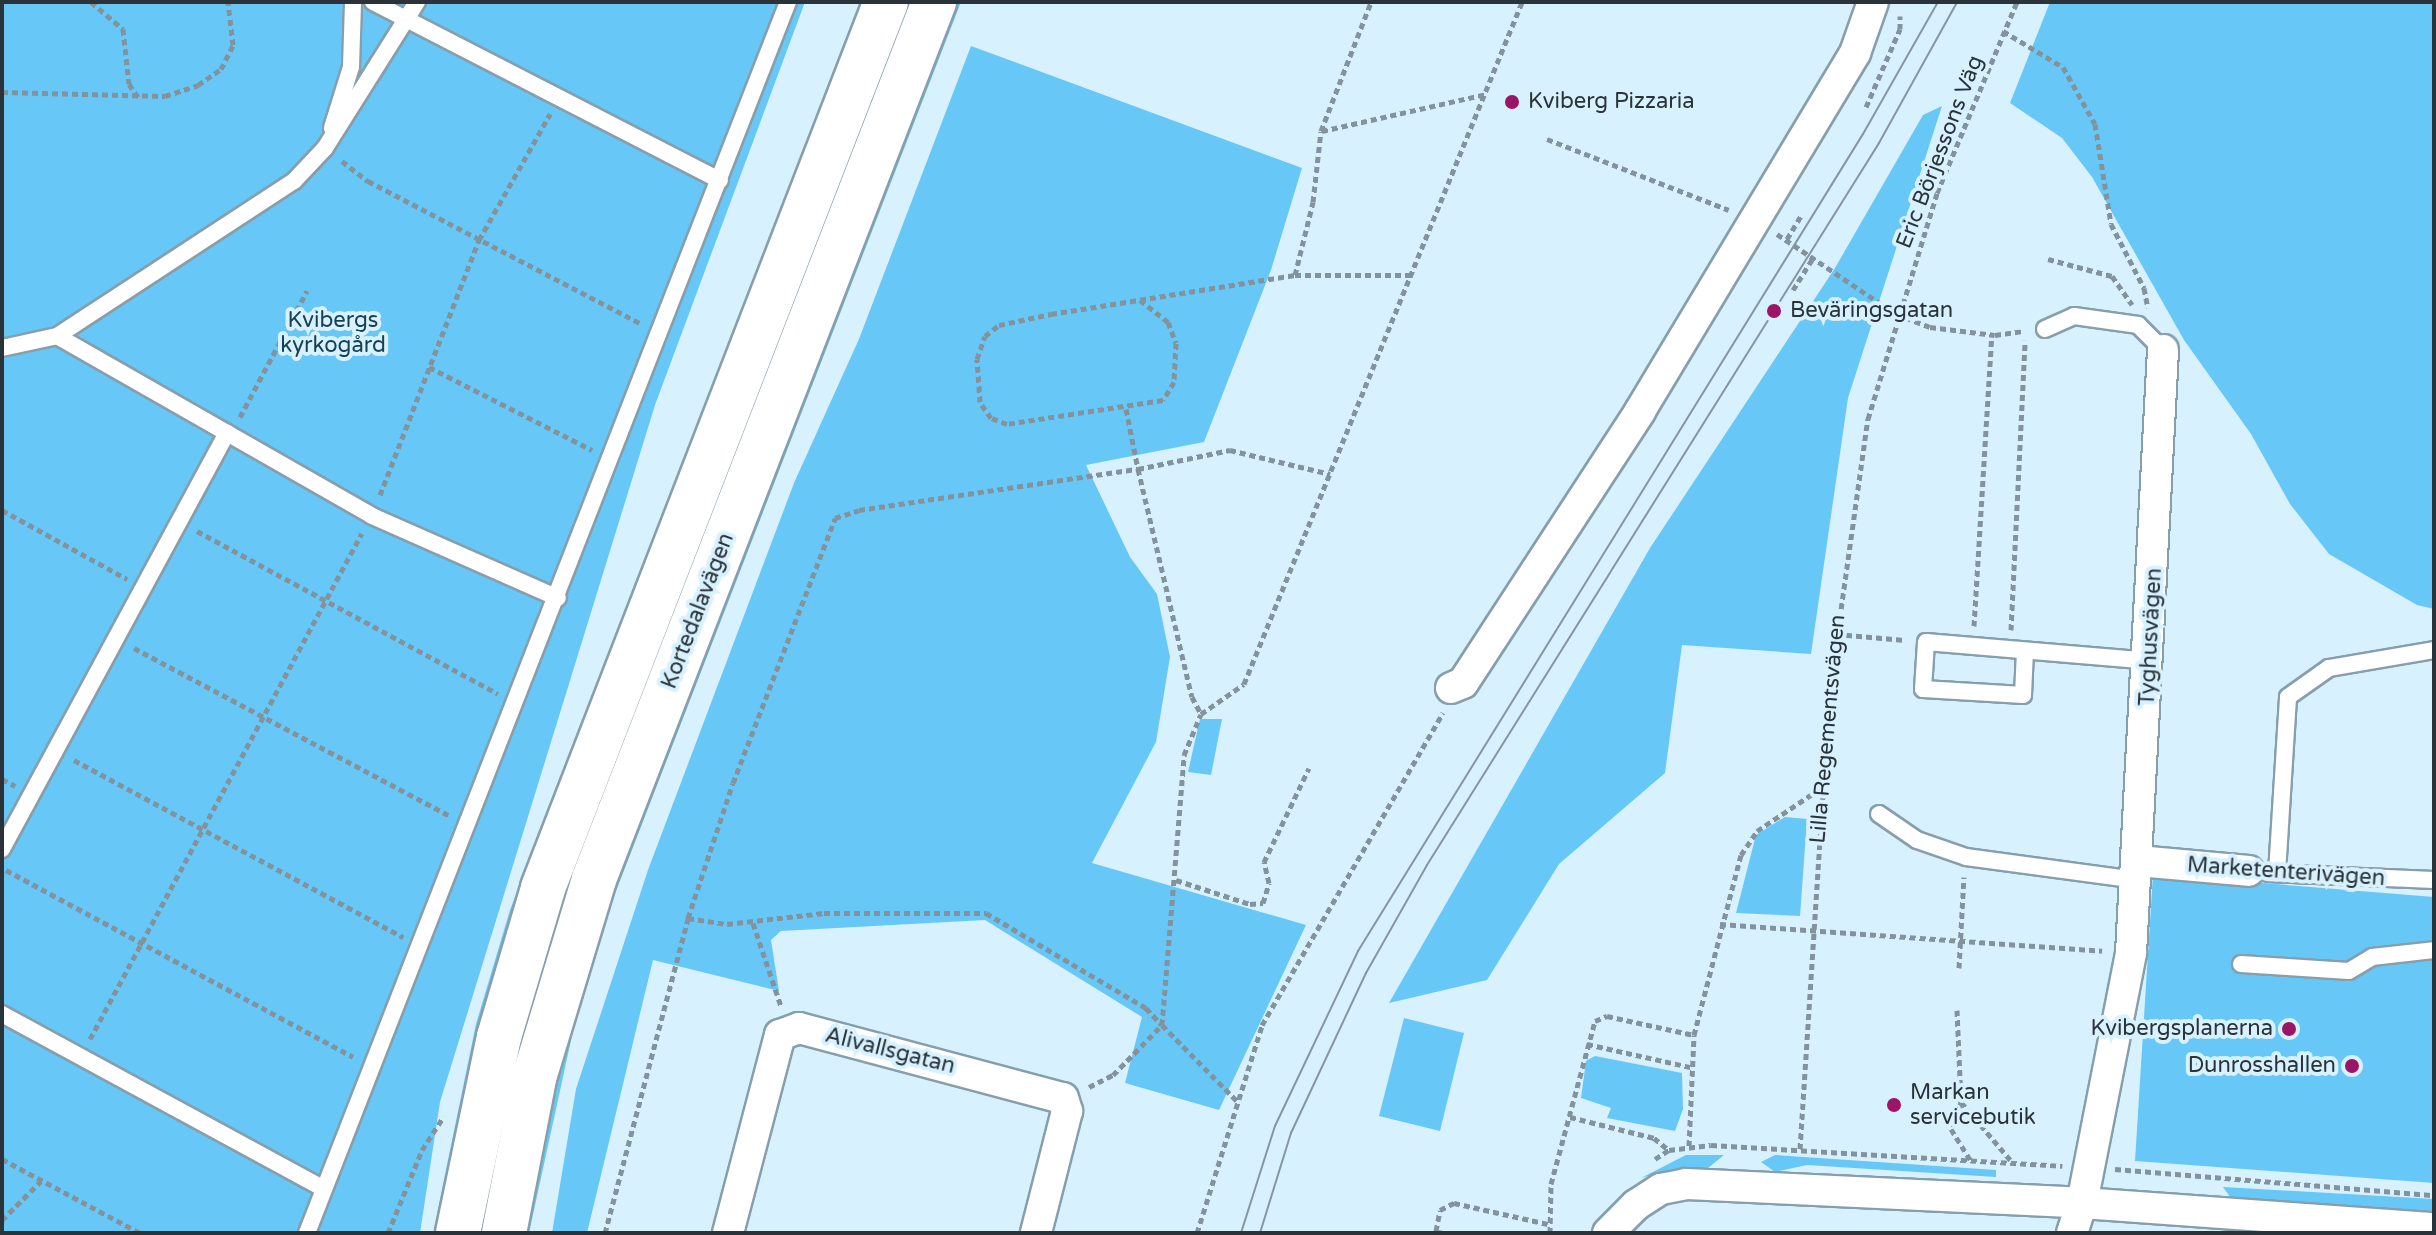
<!DOCTYPE html>
<meta charset="utf-8">
<style>
body{margin:0}
#map{position:relative;width:2436px;height:1235px;overflow:hidden;background:#d8f1ff;font-family:"Varela Round",sans-serif}
div>[style]{position:absolute}
[style*='--x']{left:calc(var(--x)*1px);top:calc(var(--y)*1px);width:calc(var(--w)*1px);rotate:calc(var(--a)*1deg)}
.green>*{inset:0;background:#67c7f7}
.path>*{height:5px;margin-top:-2.5px;transform-origin:0;background:repeating-linear-gradient(90deg,#82939d 0 6px,transparent 0 10px)}
.roads{filter:drop-shadow(2px 0 #879eab) drop-shadow(-2px 0 #879eab) drop-shadow(0 2px #879eab) drop-shadow(0 -2px #879eab)}
.lane>*{height:16px;margin:-8px;padding:0 8px;transform-origin:8px;border-radius:8px;background:#fff}
.street>*{height:30px;margin:-15px;padding:0 15px;transform-origin:15px;border-radius:15px;background:#fff}
.secondary>*{height:44px;margin:-22px;padding:0 22px;transform-origin:22px;border-radius:22px;background:#fff}
.tram>*{height:2px;margin:-1px;padding:0 1px;transform-origin:1px;border-radius:1px;background:#8596a0}
.dots>*{width:22px;height:22px;translate:-50% -50%;box-sizing:border-box;border:4px solid #d8f1ff;border-radius:50%}
span{translate:-50% -50%;white-space:nowrap;text-align:center;line-height:1.15;-webkit-text-stroke:8px #d8f1ff;paint-order:stroke}
.poi-label{font-size:22px;color:#2a3339}
.left{translate:0 -50%;text-align:left}
.right{translate:-100% -50%;text-align:right}
.street-label{font-size:22px;color:#2a3339}
.park-label{font-size:22px;color:#164155}
.frame{position:absolute;inset:0;border:4px solid #2a3339;pointer-events:none}
</style>
<div id="map">
<div class="green">
<i style="clip-path:polygon(2px 2px,805px 2px,655px 405px,440px 1102px,420px 1233px,2px 1233px)"></i>
<i style="clip-path:polygon(860px 2px,869px 2px,442px 1233px,433px 1233px,476px 1024px,510px 910px)"></i>
<i style="clip-path:polygon(952px 2px,961px 2px,616px 891px,580px 999px,529px 1233px,521px 1233px,554px 1070px,634px 822px)"></i>
<i style="clip-path:polygon(2050px 2px,2434px 2px,2434px 609px,2417px 605px,2329px 554px,2290px 504px,2251px 434px,2184px 340px,2092px 177px,2062px 138px,2010px 103px)"></i>
<i style="clip-path:polygon(971px 46px,1302px 168px,1271px 270px,1204px 442px,1086px 465px,1130px 557px,1157px 594px,1170px 657px,1156px 742px,1092px 863px,1306px 925px,1219px 1110px,1125px 1083px,1142px 1017px,985px 920px,781px 931px,771px 940px,779px 991px,653px 960px,587px 1233px,552px 1233px,576px 1089px,648px 870px,794px 483px,859px 339px)"></i>
<i style="clip-path:polygon(1942px 106px,1848px 398px,1811px 654px,1682px 645px,1665px 773px,1559px 864px,1487px 980px,1389px 1003px,1650px 548px,1835px 268px,1923px 115px)"></i>
<i style="clip-path:polygon(1200px 719px,1222px 719px,1211px 775px,1188px 772px)"></i>
<i style="clip-path:polygon(1785px 817px,1807px 819px,1800px 916px,1736px 913px,1756px 835px)"></i>
<i style="clip-path:polygon(2153px 874px,2434px 897px,2434px 1183px,2135px 1161px)"></i>
<i style="clip-path:polygon(1404px 1018px,1464px 1033px,1440px 1131px,1379px 1116px)"></i>
<i style="clip-path:polygon(1595px 1056px,1682px 1073px,1683px 1109px,1675px 1131px,1607px 1118px,1611px 1108px,1581px 1098px,1586px 1061px)"></i>
<i style="clip-path:polygon(1686px 1155px,1724px 1155px,1708px 1168px,1672px 1169px,1641px 1178px)"></i>
<i style="clip-path:polygon(1775px 1155px,1996px 1170px,1996px 1177px,1807px 1165px,1775px 1172px,1761px 1162px)"></i>
<i style="clip-path:polygon(2223px 1187px,2434px 1199px,2434px 1214px,2233px 1201px)"></i>
</div>
<div class="path">
<i style="--x:91;--y:2;--w:42;--a:40.2"></i>
<i style="--x:123;--y:29;--w:55;--a:83.8"></i>
<i style="--x:129;--y:84;--w:16;--a:55"></i>
<i style="--x:2003;--y:31;--w:70;--a:31"></i>
<i style="--x:2063;--y:67;--w:65;--a:60.7"></i>
<i style="--x:2095;--y:124;--w:101;--a:80.9"></i>
<i style="--x:2111;--y:224;--w:72;--a:62.7"></i>
<i style="--x:2144;--y:288;--w:20;--a:79"></i>
<i style="--x:2;--y:92;--w:163;--a:1.4"></i>
<i style="--x:165;--y:96;--w:35;--a:-18"></i>
<i style="--x:198;--y:85;--w:28;--a:-35"></i>
<i style="--x:221;--y:69;--w:27;--a:-63"></i>
<i style="--x:233;--y:45;--w:43;--a:-96.6"></i>
<i style="--x:1866;--y:107;--w:85;--a:-66.4"></i>
<i style="--x:1900;--y:29;--w:13;--a:-90"></i>
<i style="--x:1322;--y:131;--w:168;--a:-12.7"></i>
<i style="--x:1547;--y:139;--w:195;--a:21.3"></i>
<i style="--x:342;--y:161;--w:33;--a:38"></i>
<i style="--x:368;--y:181;--w:309;--a:27.6"></i>
<i style="--x:1777;--y:234;--w:143;--a:33.9"></i>
<i style="--x:1896;--y:314;--w:36;--a:21"></i>
<i style="--x:1930;--y:327;--w:65;--a:7"></i>
<i style="--x:1995;--y:335;--w:28;--a:-8"></i>
<i style="--x:1787;--y:239;--w:27;--a:-59"></i>
<i style="--x:2048;--y:259;--w:66;--a:14.9"></i>
<i style="--x:2112;--y:276;--w:35;--a:55"></i>
<i style="--x:1295;--y:275;--w:75;--a:-76.1"></i>
<i style="--x:1313;--y:202;--w:71;--a:-83.6"></i>
<i style="--x:1321;--y:131;--w:138;--a:-68.8"></i>
<i style="--x:1793;--y:290;--w:39;--a:-58"></i>
<i style="--x:1140;--y:300;--w:36;--a:38"></i>
<i style="--x:1168;--y:322;--w:22;--a:69"></i>
<i style="--x:1176;--y:343;--w:39;--a:93"></i>
<i style="--x:1174;--y:382;--w:21;--a:121"></i>
<i style="--x:1163;--y:400;--w:158;--a:171.3"></i>
<i style="--x:1007;--y:424;--w:17;--a:-159"></i>
<i style="--x:991;--y:418;--w:19;--a:-125"></i>
<i style="--x:980;--y:402;--w:43;--a:-94"></i>
<i style="--x:977;--y:359;--w:24;--a:-71"></i>
<i style="--x:985;--y:336;--w:18;--a:-38"></i>
<i style="--x:999;--y:325;--w:53;--a:-11.9"></i>
<i style="--x:1051;--y:314;--w:247;--a:-9.1"></i>
<i style="--x:1295;--y:275;--w:118;--a:0"></i>
<i style="--x:429;--y:367;--w:183;--a:27"></i>
<i style="--x:1126;--y:409;--w:61;--a:78.7"></i>
<i style="--x:1138;--y:469;--w:94;--a:-11.7"></i>
<i style="--x:1230;--y:450;--w:103;--a:13.5"></i>
<i style="--x:240;--y:417;--w:143;--a:-62"></i>
<i style="--x:380;--y:495;--w:274;--a:-68.8"></i>
<i style="--x:479;--y:240;--w:145;--a:-60.6"></i>
<i style="--x:2;--y:510;--w:143;--a:28.9"></i>
<i style="--x:197;--y:531;--w:342;--a:28.4"></i>
<i style="--x:1974;--y:626;--w:293;--a:-86.5"></i>
<i style="--x:2011;--y:630;--w:290;--a:-87.2"></i>
<i style="--x:1836;--y:634;--w:69;--a:5"></i>
<i style="--x:134;--y:648;--w:358;--a:28"></i>
<i style="--x:74;--y:760;--w:374;--a:28.3"></i>
<i style="--x:2;--y:779;--w:15;--a:28"></i>
<i style="--x:6;--y:870;--w:394;--a:28.3"></i>
<i style="--x:1176;--y:880;--w:78;--a:18"></i>
<i style="--x:1250;--y:904;--w:13;--a:-4"></i>
<i style="--x:1263;--y:903;--w:21;--a:-73"></i>
<i style="--x:1269;--y:883;--w:22;--a:-103"></i>
<i style="--x:1264;--y:862;--w:104;--a:-64.4"></i>
<i style="--x:688;--y:918;--w:39;--a:9"></i>
<i style="--x:727;--y:924;--w:98;--a:-6.5"></i>
<i style="--x:824;--y:913;--w:162;--a:0"></i>
<i style="--x:986;--y:913;--w:186;--a:30.7"></i>
<i style="--x:1146;--y:1008;--w:23;--a:47"></i>
<i style="--x:1162;--y:1025;--w:271;--a:-85.3"></i>
<i style="--x:1184;--y:755;--w:44;--a:-67.5"></i>
<i style="--x:1201;--y:714;--w:52;--a:-34.9"></i>
<i style="--x:1244;--y:684;--w:736;--a:-67.82"></i>
<i style="--x:753;--y:923;--w:88;--a:71.4"></i>
<i style="--x:1720;--y:924;--w:383;--a:4"></i>
<i style="--x:1959;--y:968;--w:91;--a:-86.9"></i>
<i style="--x:1957;--y:1010;--w:92;--a:87.5"></i>
<i style="--x:1961;--y:1102;--w:29;--a:110"></i>
<i style="--x:1951;--y:1129;--w:38;--a:58"></i>
<i style="--x:90;--y:1039;--w:574;--a:-61.74"></i>
<i style="--x:1587;--y:1044;--w:106;--a:12.6"></i>
<i style="--x:1089;--y:1087;--w:27;--a:-27"></i>
<i style="--x:1113;--y:1075;--w:70;--a:-45.6"></i>
<i style="--x:1162;--y:1025;--w:110;--a:45.4"></i>
<i style="--x:1961;--y:1102;--w:80;--a:49.6"></i>
<i style="--x:1570;--y:1117;--w:87;--a:14"></i>
<i style="--x:1654;--y:1138;--w:19;--a:39"></i>
<i style="--x:1689;--y:1146;--w:111;--a:-87.4"></i>
<i style="--x:1694;--y:1035;--w:186;--a:-75.4"></i>
<i style="--x:1741;--y:855;--w:29;--a:-56"></i>
<i style="--x:1757;--y:831;--w:77;--a:-33.9"></i>
<i style="--x:1800;--y:1149;--w:462;--a:-86.3"></i>
<i style="--x:1830;--y:688;--w:272;--a:-82"></i>
<i style="--x:1868;--y:419;--w:236;--a:-73"></i>
<i style="--x:1937;--y:193;--w:207;--a:-67.3"></i>
<i style="--x:2;--y:1159;--w:157;--a:28.2"></i>
<i style="--x:1655;--y:1159;--w:17;--a:-33"></i>
<i style="--x:1669;--y:1150;--w:42;--a:-6.8"></i>
<i style="--x:1711;--y:1145;--w:352;--a:3.4"></i>
<i style="--x:2115;--y:1169;--w:320;--a:4.7"></i>
<i style="--x:2;--y:1220;--w:55;--a:-45"></i>
<i style="--x:1436;--y:1231;--w:21;--a:-79"></i>
<i style="--x:1440;--y:1210;--w:16;--a:-27"></i>
<i style="--x:1454;--y:1203;--w:96;--a:12.6"></i>
<i style="--x:1436;--y:1232;--w:10;--a:6"></i>
<i style="--x:388;--y:1233;--w:90;--a:-67.7"></i>
<i style="--x:422;--y:1150;--w:40;--a:-57.1"></i>
<i style="--x:605;--y:1233;--w:326;--a:-75.2"></i>
<i style="--x:688;--y:918;--w:142;--a:-71.6"></i>
<i style="--x:733;--y:783;--w:284;--a:-68.9"></i>
<i style="--x:835;--y:518;--w:25;--a:-18"></i>
<i style="--x:859;--y:510;--w:282;--a:-8.4"></i>
<i style="--x:1138;--y:469;--w:234;--a:76.7"></i>
<i style="--x:1192;--y:697;--w:19;--a:62"></i>
<i style="--x:1197;--y:1233;--w:218;--a:-72.6"></i>
<i style="--x:1262;--y:1025;--w:361;--a:-59.9"></i>
<i style="--x:1550;--y:1233;--w:49;--a:-88.8"></i>
<i style="--x:1551;--y:1184;--w:169;--a:-74.9"></i>
<i style="--x:1595;--y:1021;--w:13;--a:-23"></i>
<i style="--x:1607;--y:1016;--w:89;--a:12.3"></i>
</div>
<div class="roads">
<div class="lane">
<i style="--x:373;--y:2;--w:390;--a:27.2"></i>
<i style="--x:332;--y:128;--w:64;--a:-72.7"></i>
<i style="--x:351;--y:67;--w:65;--a:-88.2"></i>
<i style="--x:2045;--y:329;--w:32;--a:-24"></i>
<i style="--x:2074;--y:316;--w:65;--a:8"></i>
<i style="--x:2138;--y:325;--w:35;--a:45"></i>
<i style="--x:57;--y:336;--w:363;--a:29.7"></i>
<i style="--x:372;--y:516;--w:203;--a:23.8"></i>
<i style="--x:2;--y:348;--w:56;--a:-12.3"></i>
<i style="--x:57;--y:336;--w:283;--a:-33.2"></i>
<i style="--x:294;--y:181;--w:45;--a:-46.8"></i>
<i style="--x:325;--y:148;--w:173;--a:-57.8"></i>
<i style="--x:2025;--y:651;--w:44;--a:92.6"></i>
<i style="--x:2023;--y:695;--w:100;--a:-176.6"></i>
<i style="--x:1923;--y:689;--w:47;--a:-86.3"></i>
<i style="--x:1926;--y:642;--w:226;--a:4.8"></i>
<i style="--x:1879;--y:814;--w:46;--a:34.4"></i>
<i style="--x:1917;--y:840;--w:52;--a:19.1"></i>
<i style="--x:1966;--y:857;--w:173;--a:7.7"></i>
<i style="--x:2;--y:849;--w:473;--a:-61.6"></i>
<i style="--x:2268;--y:873;--w:166;--a:2.4"></i>
<i style="--x:2277;--y:873;--w:176;--a:-86.4"></i>
<i style="--x:2288;--y:697;--w:50;--a:-35.3"></i>
<i style="--x:2329;--y:668;--w:107;--a:-9.7"></i>
<i style="--x:2241;--y:964;--w:108;--a:3.7"></i>
<i style="--x:2349;--y:971;--w:27;--a:-31"></i>
<i style="--x:2372;--y:957;--w:62;--a:-6.4"></i>
<i style="--x:2;--y:1014;--w:366;--a:28.5"></i>
<i style="--x:307;--y:1233;--w:1322;--a:-68.66"></i>
</div>
<div class="street">
<i style="--x:1451;--y:688;--w:13;--a:-23"></i>
<i style="--x:1463;--y:683;--w:325;--a:-56.9"></i>
<i style="--x:1640;--y:411;--w:418;--a:-59"></i>
<i style="--x:1855;--y:53;--w:54;--a:-70.6"></i>
<i style="--x:2138;--y:861;--w:111;--a:5.1"></i>
<i style="--x:728;--y:1233;--w:205;--a:-75.3"></i>
<i style="--x:780;--y:1035;--w:20;--a:-20"></i>
<i style="--x:799;--y:1028;--w:273;--a:14.9"></i>
<i style="--x:1063;--y:1098;--w:14;--a:73"></i>
<i style="--x:1067;--y:1111;--w:126;--a:104.3"></i>
<i style="--x:1608;--y:1233;--w:40;--a:-45"></i>
<i style="--x:1636;--y:1205;--w:30;--a:-33"></i>
<i style="--x:1661;--y:1189;--w:25;--a:-11"></i>
<i style="--x:1686;--y:1184;--w:396;--a:2.7"></i>
<i style="--x:2082;--y:1203;--w:353;--a:4.1"></i>
<i style="--x:2072;--y:1233;--w:32;--a:-72"></i>
<i style="--x:2082;--y:1203;--w:255;--a:-78.9"></i>
<i style="--x:2131;--y:953;--w:604;--a:-86.96"></i>
</div>
<div class="secondary">
<i style="--x:458;--y:1233;--w:200;--a:-78.2"></i>
<i style="--x:499;--y:1037;--w:155;--a:-73.5"></i>
<i style="--x:543;--y:888;--w:950;--a:-68.84"></i>
<i style="--x:504;--y:1233;--w:158;--a:-79"></i>
<i style="--x:534;--y:1078;--w:208;--a:-73.2"></i>
<i style="--x:594;--y:879;--w:941;--a:-68.81"></i>
</div>
</div>
<div class="tram">
<i style="--x:1241;--y:1233;--w:112;--a:-72.4"></i>
<i style="--x:1275;--y:1126;--w:194;--a:-64.6"></i>
<i style="--x:1358;--y:951;--w:960;--a:-58.28"></i>
<i style="--x:1863;--y:134;--w:152;--a:-60.4"></i>
<i style="--x:1260;--y:1233;--w:105;--a:-72.8"></i>
<i style="--x:1291;--y:1133;--w:177;--a:-64.9"></i>
<i style="--x:1366;--y:973;--w:124;--a:-60.5"></i>
<i style="--x:1427;--y:865;--w:852;--a:-57.95"></i>
<i style="--x:1879;--y:143;--w:161;--a:-61"></i>
</div>
<div class="dots">
<i style="left:1512px;top:102px;background:#9c1466"></i>
<i style="left:1774px;top:311px;background:#9c1466"></i>
<i style="left:2289px;top:1029px;background:#9c1466"></i>
<i style="left:2352px;top:1066px;background:#9c1466"></i>
<i style="left:1894px;top:1105px;background:#9c1466"></i>
</div>
<div class="poi-label">
<span class="left" style="left:1528px;top:102px">Kviberg Pizzaria</span>
<span class="left" style="left:1790px;top:311px">Beväringsgatan</span>
<span class="right" style="left:2273px;top:1029px">Kvibergsplanerna</span>
<span class="right" style="left:2336px;top:1066px">Dunrosshallen</span>
<span class="left" style="left:1910px;top:1105px">Markan<br>servicebutik</span>
</div>
<div class="street-label">
<span style="left:1940px;top:152px;rotate:-69deg">Eric Börjessons Väg</span>
<span style="left:698px;top:611px;rotate:-69deg">Kortedalavägen</span>
<span style="left:2151px;top:637px;rotate:-87deg">Tyghusvägen</span>
<span style="left:1828px;top:729px;rotate:-85deg">Lilla Regementsvägen</span>
<span style="left:2286px;top:872px;rotate:4deg">Marketenterivägen</span>
<span style="left:890px;top:1051px;rotate:14deg">Alivallsgatan</span>
</div>
<div class="park-label">
<span style="left:333px;top:333px">Kvibergs<br>kyrkogård</span>
</div>
<div class="frame"></div>
</div>
